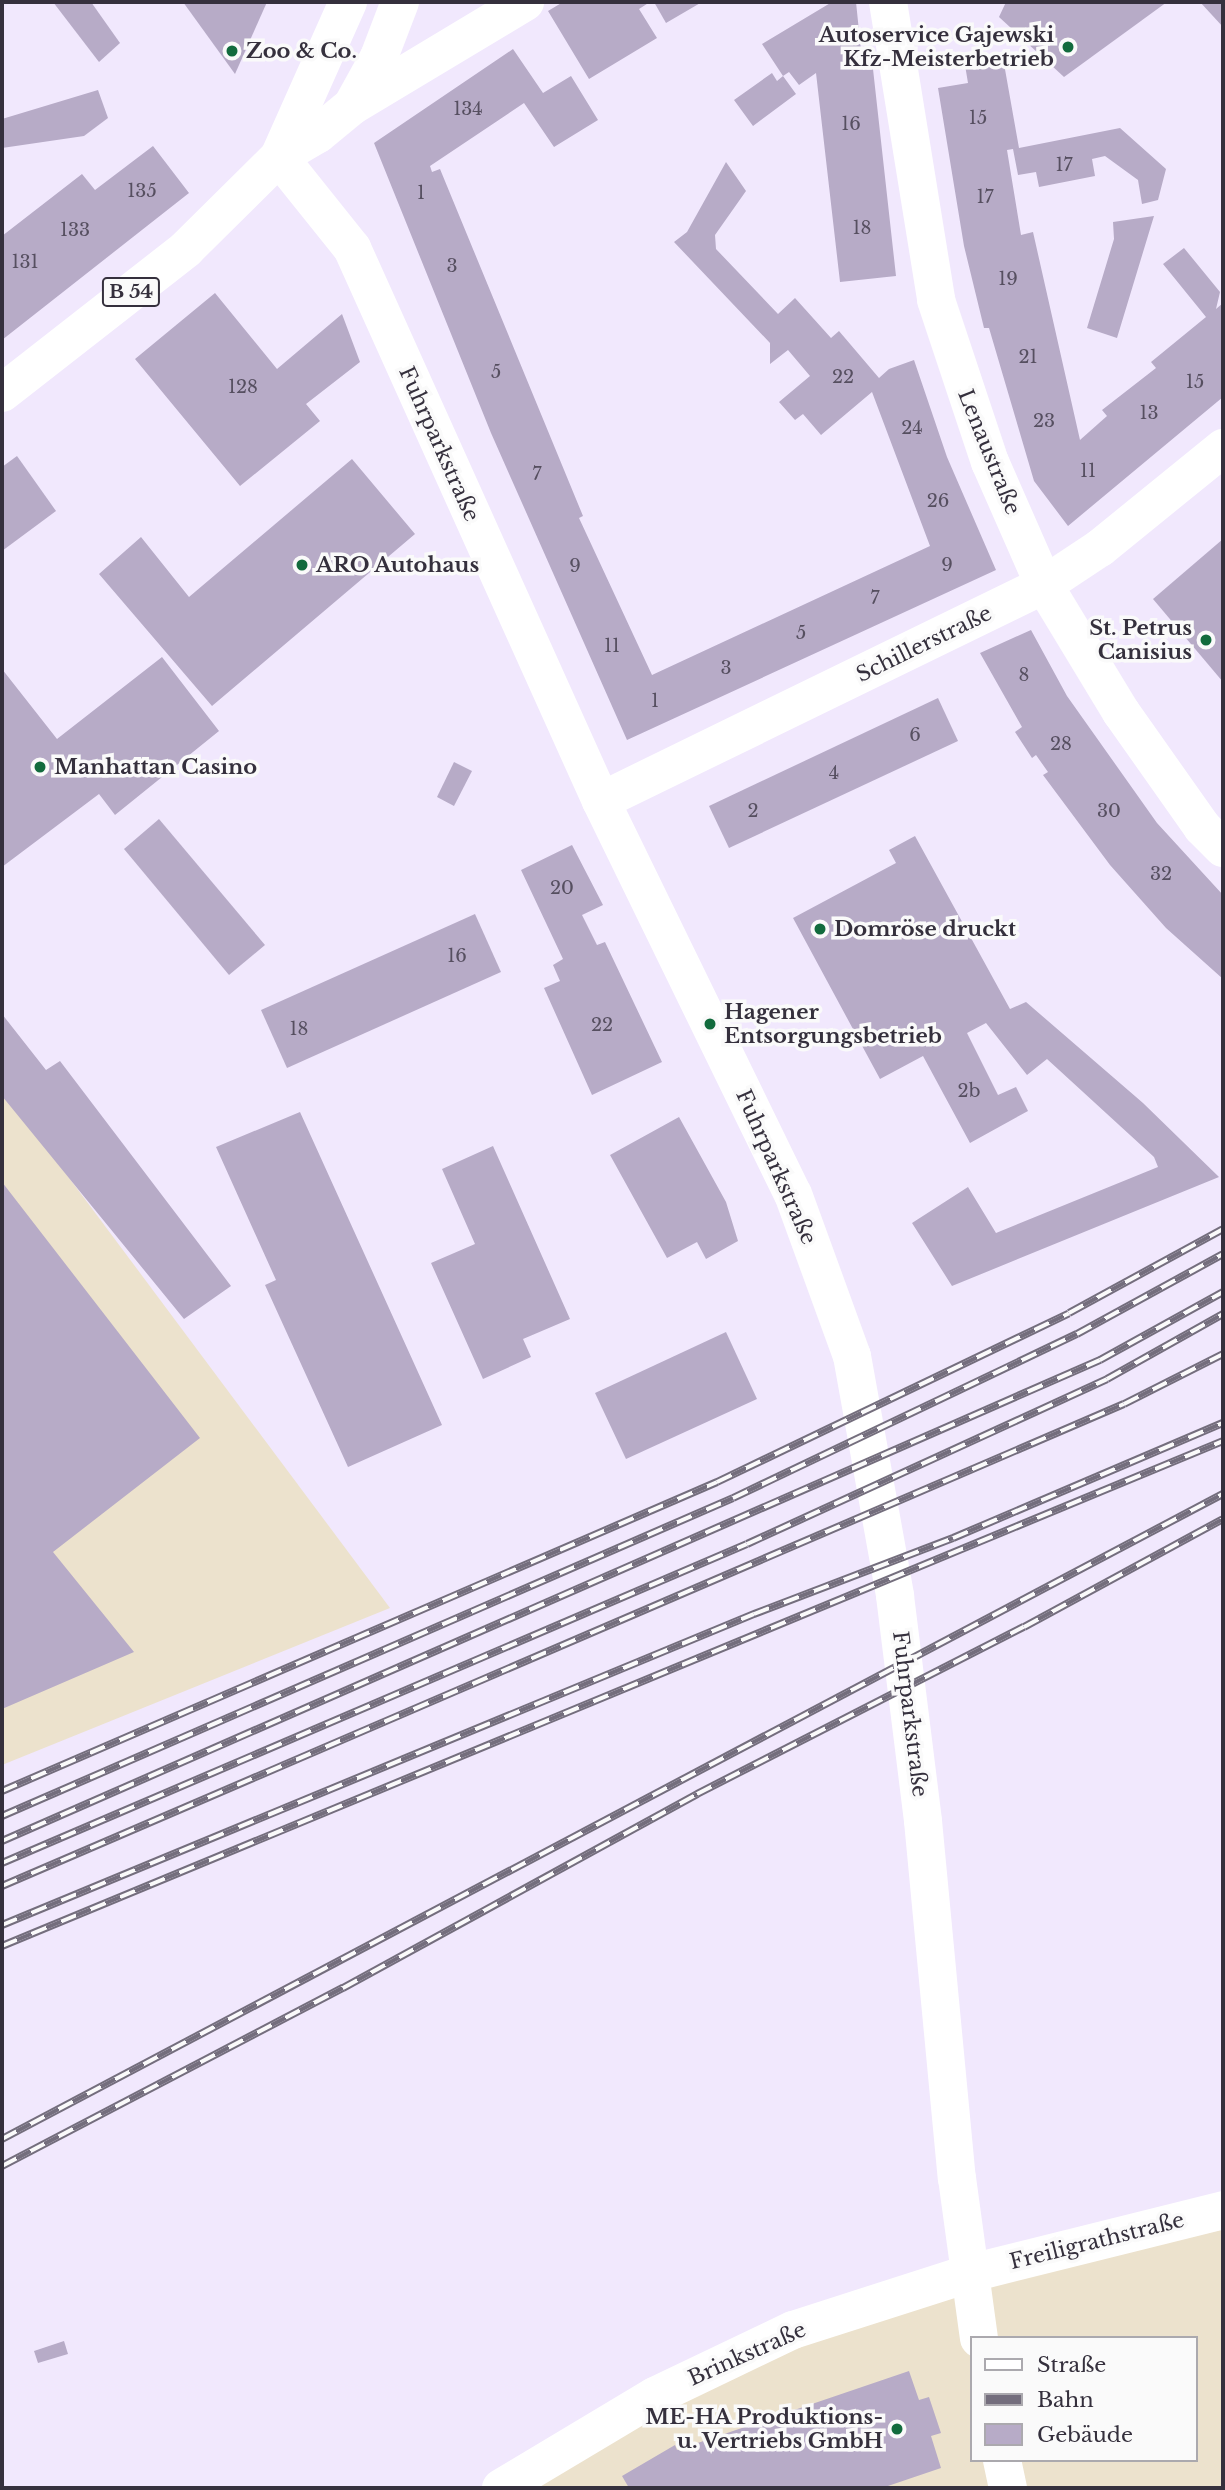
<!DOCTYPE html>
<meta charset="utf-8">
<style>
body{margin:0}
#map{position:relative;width:1225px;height:2490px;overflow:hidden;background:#f1e8fd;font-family:"Libre Baskerville",serif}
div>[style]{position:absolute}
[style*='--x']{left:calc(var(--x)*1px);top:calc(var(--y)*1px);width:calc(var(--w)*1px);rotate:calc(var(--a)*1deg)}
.commercial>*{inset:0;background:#ece2cd}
.building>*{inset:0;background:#b7abc7}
.minor>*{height:38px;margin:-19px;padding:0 19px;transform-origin:19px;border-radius:19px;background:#fff}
.secondary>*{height:38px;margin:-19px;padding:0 19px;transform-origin:19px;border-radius:19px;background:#fff}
.primary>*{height:38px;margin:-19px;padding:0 19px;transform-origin:19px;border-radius:19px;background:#fff}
.rail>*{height:8px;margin-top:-4px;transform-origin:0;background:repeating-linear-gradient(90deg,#fafafa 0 16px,#746e7d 0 32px);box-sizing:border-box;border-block:2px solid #746e7d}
.dots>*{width:19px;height:19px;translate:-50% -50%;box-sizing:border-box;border:4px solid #fafafa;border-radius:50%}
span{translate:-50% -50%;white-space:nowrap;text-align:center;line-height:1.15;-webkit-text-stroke:7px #fafafa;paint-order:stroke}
.number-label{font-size:18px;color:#564f60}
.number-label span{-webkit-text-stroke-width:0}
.shield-label span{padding:2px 5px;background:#fafafa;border:2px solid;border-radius:5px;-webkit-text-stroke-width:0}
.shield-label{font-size:19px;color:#35303d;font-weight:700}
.poi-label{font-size:21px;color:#35303d;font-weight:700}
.right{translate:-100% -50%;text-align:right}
.left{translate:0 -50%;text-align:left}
.street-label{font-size:21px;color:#35303d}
.frame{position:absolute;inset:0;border:4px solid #35303d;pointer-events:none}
.legend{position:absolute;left:970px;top:2336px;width:228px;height:126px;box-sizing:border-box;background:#fafafa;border:2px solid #aba9ae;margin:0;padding:9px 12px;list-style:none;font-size:21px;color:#35303d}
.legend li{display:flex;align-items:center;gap:14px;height:35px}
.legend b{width:35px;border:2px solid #aba9ae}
</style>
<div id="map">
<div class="commercial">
<i style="clip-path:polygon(2px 1088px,390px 1608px,2px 1765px)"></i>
<i style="clip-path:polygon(evenodd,1223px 2210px,1223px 2488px,505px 2488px,716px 2365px,1223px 2210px,971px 2338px,1195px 2338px,1195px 2460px,971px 2460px,971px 2338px)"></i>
</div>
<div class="building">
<i style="clip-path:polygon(53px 2px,91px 2px,120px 43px,99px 62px)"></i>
<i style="clip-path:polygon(183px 2px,267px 2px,235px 74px)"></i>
<i style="clip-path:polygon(563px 2px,650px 2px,639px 9px,657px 38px,589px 79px,548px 11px)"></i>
<i style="clip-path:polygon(654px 2px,702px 2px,666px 23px)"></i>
<i style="clip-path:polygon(832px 2px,856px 2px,863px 70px,873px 69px,896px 276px,840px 282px,816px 73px,799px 85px,789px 72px,783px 76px,762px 44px)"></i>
<i style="clip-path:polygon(1006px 2px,1167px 2px,1064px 77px,999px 17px)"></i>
<i style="clip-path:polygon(1200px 2px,1223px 2px,1223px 27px)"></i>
<i style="clip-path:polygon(513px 49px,543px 93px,571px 76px,598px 120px,554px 147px,524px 103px,430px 166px,432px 172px,440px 169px,583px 516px,579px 518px,652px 675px,930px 546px,872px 392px,821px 435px,803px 414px,795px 420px,779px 402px,810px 376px,788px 350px,770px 364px,770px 343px,674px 242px,687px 232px,726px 162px,746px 191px,715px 235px,716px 249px,778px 314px,795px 298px,831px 338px,839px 331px,879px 378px,889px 369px,914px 360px,947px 457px,996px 570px,627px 740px,491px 433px,374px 143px)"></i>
<i style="clip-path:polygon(1003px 58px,1019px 148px,1120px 128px,1166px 169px,1158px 200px,1142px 204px,1138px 180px,1105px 156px,1092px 159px,1095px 176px,1039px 187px,1036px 172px,1018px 175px,1013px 149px,1007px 150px,1021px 235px,1033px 232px,1080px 440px,1107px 416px,1102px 410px,1156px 368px,1151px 362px,1206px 317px,1163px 264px,1184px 248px,1220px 292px,1216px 309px,1223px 303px,1223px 397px,1068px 526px,1034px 481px,989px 328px,984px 328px,964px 246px,938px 88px,968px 83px,965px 65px)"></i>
<i style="clip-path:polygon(772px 73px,777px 81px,783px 76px,796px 94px,753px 126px,734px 100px)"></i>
<i style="clip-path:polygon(98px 90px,108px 118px,84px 136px,2px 148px,2px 119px)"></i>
<i style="clip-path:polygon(153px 146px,189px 193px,2px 340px,2px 236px,82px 174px,95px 190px)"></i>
<i style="clip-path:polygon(1154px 216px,1117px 338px,1087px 328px,1114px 239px,1113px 222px)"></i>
<i style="clip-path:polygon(215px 293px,277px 369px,342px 314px,360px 362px,306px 404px,320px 421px,240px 486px,135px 359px)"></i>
<i style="clip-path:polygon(17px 456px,56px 511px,2px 551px,2px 467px)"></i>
<i style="clip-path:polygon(352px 459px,415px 534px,212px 706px,99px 574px,141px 537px,189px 597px)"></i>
<i style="clip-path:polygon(1223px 539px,1223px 682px,1153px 599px)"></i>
<i style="clip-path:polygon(1031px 630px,1067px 696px,1157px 823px,1223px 895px,1223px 979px,1166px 928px,1110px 865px,1043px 775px,1048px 772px,1036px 755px,1032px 758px,1015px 732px,1022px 727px,980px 653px)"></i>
<i style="clip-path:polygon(162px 657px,219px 731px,115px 815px,99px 794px,2px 867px,2px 669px,57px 739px)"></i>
<i style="clip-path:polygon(938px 698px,958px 741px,729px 848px,709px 806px)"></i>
<i style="clip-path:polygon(454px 762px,472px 771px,454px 806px,437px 797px)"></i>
<i style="clip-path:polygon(159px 819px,265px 945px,229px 975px,124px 849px)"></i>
<i style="clip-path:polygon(915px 836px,1010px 1009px,1026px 1002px,1143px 1103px,1219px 1177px,952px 1286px,912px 1223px,968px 1187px,996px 1233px,1158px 1167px,1154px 1157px,1047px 1059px,1027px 1075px,986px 1023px,967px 1033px,998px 1095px,1016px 1087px,1028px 1111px,970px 1143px,923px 1056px,880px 1079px,793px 918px,896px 863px,889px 850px)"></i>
<i style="clip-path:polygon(572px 845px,603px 905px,582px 915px,597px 945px,605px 942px,662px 1062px,592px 1095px,544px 988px,560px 981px,553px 965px,563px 959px,521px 870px)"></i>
<i style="clip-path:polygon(475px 914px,501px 972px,287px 1068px,261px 1010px)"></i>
<i style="clip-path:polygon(2px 1014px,46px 1070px,60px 1061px,231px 1286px,184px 1319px,2px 1096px)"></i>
<i style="clip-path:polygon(300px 1112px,442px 1425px,348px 1467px,265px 1285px,276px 1280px,216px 1147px)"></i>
<i style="clip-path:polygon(679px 1117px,726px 1202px,738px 1241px,706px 1259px,697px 1242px,667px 1258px,610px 1155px)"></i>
<i style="clip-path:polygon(493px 1146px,570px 1319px,523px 1339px,531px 1357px,483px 1379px,431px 1263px,475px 1244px,442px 1169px)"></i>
<i style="clip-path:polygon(2px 1182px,200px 1438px,53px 1552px,134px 1652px,2px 1709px)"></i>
<i style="clip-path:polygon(726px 1332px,757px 1399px,626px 1459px,595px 1393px)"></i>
<i style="clip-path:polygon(64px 2341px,68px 2354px,38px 2363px,34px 2351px)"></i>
<i style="clip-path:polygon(909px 2371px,919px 2400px,929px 2397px,941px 2433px,931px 2436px,941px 2468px,882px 2488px,629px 2488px,622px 2476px,675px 2445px,677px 2450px)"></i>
</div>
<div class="minor">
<i style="--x:888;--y:2;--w:302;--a:80.8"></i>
<i style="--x:936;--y:300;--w:171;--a:71.6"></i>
<i style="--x:990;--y:462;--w:134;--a:66.3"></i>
<i style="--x:1044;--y:585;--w:149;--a:58.8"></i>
<i style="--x:1121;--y:712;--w:141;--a:54.8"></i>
<i style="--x:1202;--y:827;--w:30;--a:45"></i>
<i style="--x:352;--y:106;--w:202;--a:-31"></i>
<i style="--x:601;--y:801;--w:493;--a:-26"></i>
<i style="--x:1044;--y:585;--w:67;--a:-33.5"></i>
<i style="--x:1100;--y:548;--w:159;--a:-39.1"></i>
<i style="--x:501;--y:2488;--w:179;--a:-30.9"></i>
<i style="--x:655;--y:2396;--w:153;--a:-25.6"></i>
<i style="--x:793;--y:2330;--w:187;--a:-17.8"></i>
<i style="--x:971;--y:2273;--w:260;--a:-14"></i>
</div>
<div class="secondary">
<i style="--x:279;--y:157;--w:117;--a:51.3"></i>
<i style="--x:352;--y:248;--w:606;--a:65.76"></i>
<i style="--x:601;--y:801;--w:437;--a:64"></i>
<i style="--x:793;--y:1194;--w:172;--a:70"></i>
<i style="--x:852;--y:1356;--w:244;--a:79.8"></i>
<i style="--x:895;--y:1596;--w:227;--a:82.9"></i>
<i style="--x:923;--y:1821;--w:359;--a:84.6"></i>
<i style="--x:957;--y:2178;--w:162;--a:82.2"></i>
<i style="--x:1002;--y:2460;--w:29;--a:78"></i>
</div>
<div class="primary">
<i style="--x:279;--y:157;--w:170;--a:-66"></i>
<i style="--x:2;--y:393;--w:234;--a:-38"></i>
<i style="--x:186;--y:249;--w:131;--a:-44.7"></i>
<i style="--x:279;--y:157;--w:45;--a:-30.5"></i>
<i style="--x:318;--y:134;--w:44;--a:-39.5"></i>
<i style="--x:352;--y:106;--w:56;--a:-61.1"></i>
<i style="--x:379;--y:57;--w:59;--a:-69.1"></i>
</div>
<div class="rail">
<i style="--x:2;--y:1791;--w:779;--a:-23.37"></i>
<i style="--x:717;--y:1482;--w:390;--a:-25.6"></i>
<i style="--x:1069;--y:1313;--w:175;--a:-28.6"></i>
<i style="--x:2;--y:1816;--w:797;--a:-23.51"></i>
<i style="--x:733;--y:1498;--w:381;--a:-25.5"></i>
<i style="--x:1077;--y:1334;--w:166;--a:-28.7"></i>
<i style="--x:2;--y:1841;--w:1199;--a:-23.66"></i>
<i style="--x:1100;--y:1360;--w:141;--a:-28.9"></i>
<i style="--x:2;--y:1863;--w:810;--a:-23.18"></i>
<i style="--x:747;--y:1544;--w:396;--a:-24.6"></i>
<i style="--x:1107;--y:1379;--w:133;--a:-29.3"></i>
<i style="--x:2;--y:1886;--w:1221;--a:-23.25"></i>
<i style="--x:1124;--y:1404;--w:111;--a:-26.8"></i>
<i style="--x:2;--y:1925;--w:814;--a:-22.47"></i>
<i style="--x:754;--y:1614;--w:213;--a:-20.9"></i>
<i style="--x:953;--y:1538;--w:293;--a:-23.1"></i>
<i style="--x:2;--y:1946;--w:1321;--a:-22.47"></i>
<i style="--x:2;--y:2139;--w:1381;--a:-27.85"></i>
<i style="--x:2;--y:2166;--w:385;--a:-27.6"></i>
<i style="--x:343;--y:1988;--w:404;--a:-28.7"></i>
<i style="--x:697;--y:1794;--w:367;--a:-27.1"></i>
<i style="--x:1024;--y:1627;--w:226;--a:-28.5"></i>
</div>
<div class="dots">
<i style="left:1068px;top:47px;background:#126b3d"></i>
<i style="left:232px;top:51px;background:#126b3d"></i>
<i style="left:302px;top:565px;background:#126b3d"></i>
<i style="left:1206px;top:640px;background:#126b3d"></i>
<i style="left:40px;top:767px;background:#126b3d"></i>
<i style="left:820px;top:929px;background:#126b3d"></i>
<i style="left:710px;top:1024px;background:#126b3d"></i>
<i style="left:897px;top:2429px;background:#126b3d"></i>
</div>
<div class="number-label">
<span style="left:468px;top:109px">134</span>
<span style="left:978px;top:118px">15</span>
<span style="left:851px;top:124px">16</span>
<span style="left:1064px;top:165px">17</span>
<span style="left:142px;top:191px">135</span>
<span style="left:421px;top:193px">1</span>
<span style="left:985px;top:197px">17</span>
<span style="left:862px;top:228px">18</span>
<span style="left:75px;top:230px">133</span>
<span style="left:25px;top:262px">131</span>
<span style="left:452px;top:266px">3</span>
<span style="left:1008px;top:279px">19</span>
<span style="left:1028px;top:357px">21</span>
<span style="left:496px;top:372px">5</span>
<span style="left:843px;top:377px">22</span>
<span style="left:1195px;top:382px">15</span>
<span style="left:243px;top:387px">128</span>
<span style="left:1149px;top:413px">13</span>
<span style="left:1044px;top:421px">23</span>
<span style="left:912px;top:428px">24</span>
<span style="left:1088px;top:471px">11</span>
<span style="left:537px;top:474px">7</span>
<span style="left:938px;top:501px">26</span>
<span style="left:947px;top:565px">9</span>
<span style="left:575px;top:566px">9</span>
<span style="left:875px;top:598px">7</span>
<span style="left:801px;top:633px">5</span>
<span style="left:612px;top:646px">11</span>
<span style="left:726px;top:668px">3</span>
<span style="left:1024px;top:675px">8</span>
<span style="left:655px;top:701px">1</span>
<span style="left:915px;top:735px">6</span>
<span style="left:1061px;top:744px">28</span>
<span style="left:834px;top:773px">4</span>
<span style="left:753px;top:811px">2</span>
<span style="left:1109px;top:811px">30</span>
<span style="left:1161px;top:874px">32</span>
<span style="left:562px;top:888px">20</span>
<span style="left:457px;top:956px">16</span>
<span style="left:602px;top:1025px">22</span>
<span style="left:299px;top:1029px">18</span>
<span style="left:969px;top:1091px">2b</span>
</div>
<div class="shield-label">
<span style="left:131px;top:292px">B 54</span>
</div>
<div class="poi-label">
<span class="right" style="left:1054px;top:47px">Autoservice Gajewski<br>Kfz-Meisterbetrieb</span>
<span class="left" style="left:246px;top:51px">Zoo &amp; Co.</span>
<span class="left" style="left:316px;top:565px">ARO Autohaus</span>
<span class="right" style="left:1192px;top:640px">St. Petrus<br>Canisius</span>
<span class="left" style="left:54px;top:767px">Manhattan Casino</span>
<span class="left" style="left:834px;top:929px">Domröse druckt</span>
<span class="left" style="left:724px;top:1024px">Hagener<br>Entsorgungsbetrieb</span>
<span class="right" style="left:883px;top:2429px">ME-HA Produktions-<br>u. Vertriebs GmbH</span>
</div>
<div class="street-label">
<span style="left:439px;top:444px;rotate:66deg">Fuhrparkstraße</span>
<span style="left:989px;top:452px;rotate:68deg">Lenaustraße</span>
<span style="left:924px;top:644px;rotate:-26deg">Schillerstraße</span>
<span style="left:776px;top:1167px;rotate:66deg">Fuhrparkstraße</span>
<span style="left:910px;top:1714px;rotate:83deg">Fuhrparkstraße</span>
<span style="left:1097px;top:2241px;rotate:-14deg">Freiligrathstraße</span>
<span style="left:747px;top:2354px;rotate:-24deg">Brinkstraße</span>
</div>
<div class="frame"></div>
<ul class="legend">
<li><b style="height:9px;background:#fff"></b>Straße</li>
<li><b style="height:9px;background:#746e7d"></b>Bahn</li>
<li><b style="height:19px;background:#b7abc7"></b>Gebäude</li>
</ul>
</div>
